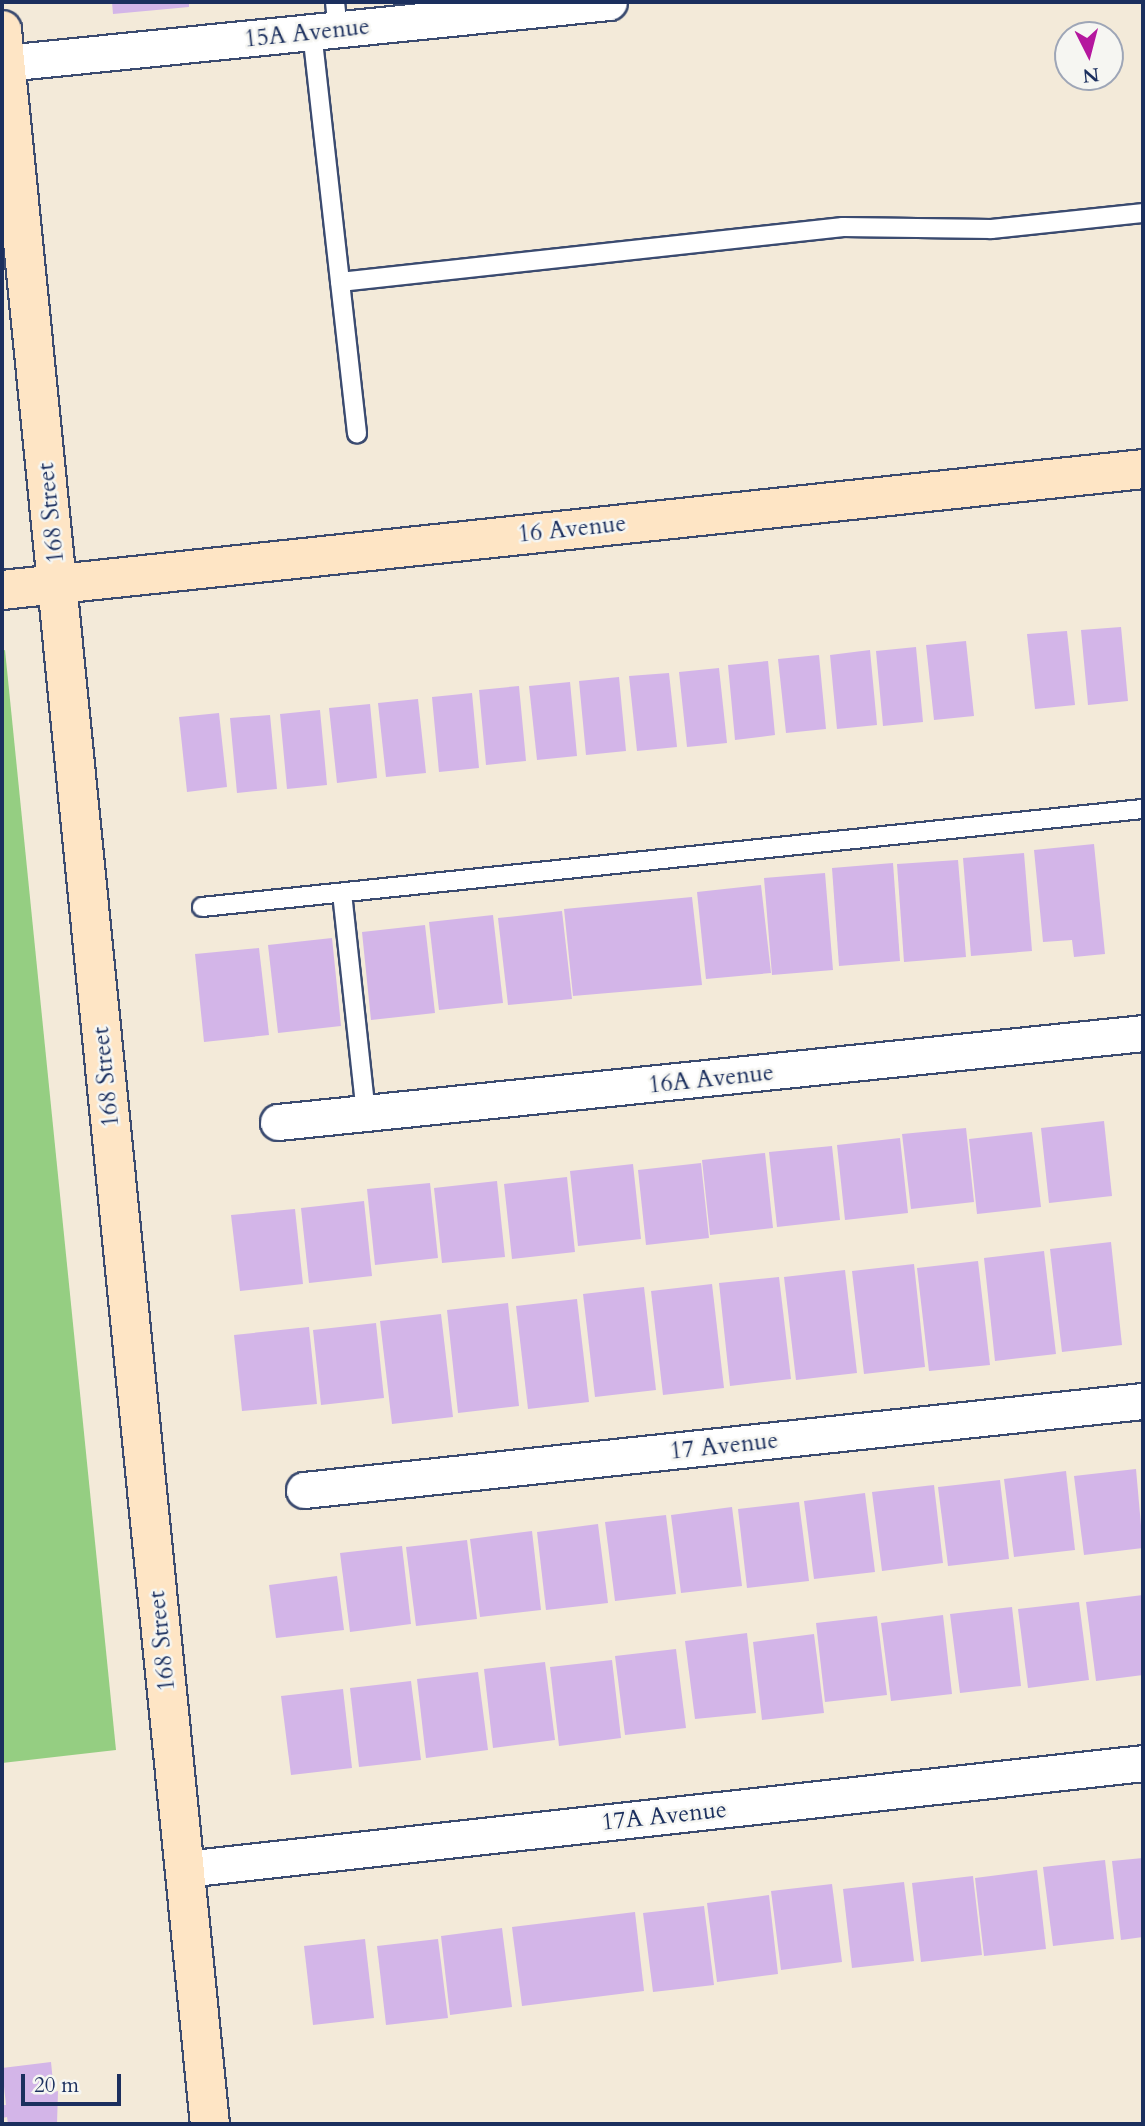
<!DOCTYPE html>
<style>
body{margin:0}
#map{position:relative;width:1145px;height:2126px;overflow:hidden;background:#f3ead9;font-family:Cardo,serif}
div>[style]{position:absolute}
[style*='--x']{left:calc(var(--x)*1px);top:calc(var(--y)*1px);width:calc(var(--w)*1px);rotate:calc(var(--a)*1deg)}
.green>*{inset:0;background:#95ce82}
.building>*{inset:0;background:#d3b5e8}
.roads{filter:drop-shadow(2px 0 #3b4b70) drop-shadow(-2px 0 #3b4b70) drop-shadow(0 2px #3b4b70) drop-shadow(0 -2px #3b4b70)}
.lane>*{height:18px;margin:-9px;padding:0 9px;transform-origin:9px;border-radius:9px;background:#fff}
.street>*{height:35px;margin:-17.5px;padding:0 17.5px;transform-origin:17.5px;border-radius:17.5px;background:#fff}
.secondary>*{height:38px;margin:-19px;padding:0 19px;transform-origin:19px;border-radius:19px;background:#fee5c5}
span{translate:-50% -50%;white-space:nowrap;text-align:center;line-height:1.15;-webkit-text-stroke:5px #f6f6f2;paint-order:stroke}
.street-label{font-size:24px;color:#1b2f5e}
.frame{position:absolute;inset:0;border:4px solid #1b2f5e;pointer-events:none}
.north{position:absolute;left:1054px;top:21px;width:70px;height:70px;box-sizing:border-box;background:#f6f6f2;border:2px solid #9ea6b7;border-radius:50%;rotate:174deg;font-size:19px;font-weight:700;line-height:28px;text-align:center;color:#1b2f5e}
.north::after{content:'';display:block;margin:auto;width:24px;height:32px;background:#b5179e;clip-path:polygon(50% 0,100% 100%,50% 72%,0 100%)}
.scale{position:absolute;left:21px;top:2074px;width:100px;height:32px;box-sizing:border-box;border:4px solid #1b2f5e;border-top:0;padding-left:9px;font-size:21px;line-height:24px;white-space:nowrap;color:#1b2f5e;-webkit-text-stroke:5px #f6f6f2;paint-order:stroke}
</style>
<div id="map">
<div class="green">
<i style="clip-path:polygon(5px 650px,116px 1750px,2px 1763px,2px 651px)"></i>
</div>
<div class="building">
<i style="clip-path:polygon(112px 2px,189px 2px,189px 7px,113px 14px)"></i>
<i style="clip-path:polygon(1121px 627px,1128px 701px,1088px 705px,1081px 630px)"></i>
<i style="clip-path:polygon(1067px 631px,1075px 705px,1035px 709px,1027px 634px)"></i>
<i style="clip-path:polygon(966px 641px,974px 716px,934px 720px,926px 645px)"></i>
<i style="clip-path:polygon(916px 647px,923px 722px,883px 726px,876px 651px)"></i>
<i style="clip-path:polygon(870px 650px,877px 725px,837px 729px,830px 655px)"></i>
<i style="clip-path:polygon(819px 655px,826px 729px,786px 733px,778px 659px)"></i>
<i style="clip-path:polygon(768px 661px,775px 735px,735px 740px,728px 665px)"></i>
<i style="clip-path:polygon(719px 668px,727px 743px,687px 747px,679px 672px)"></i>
<i style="clip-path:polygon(669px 673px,677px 747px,637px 751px,629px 676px)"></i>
<i style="clip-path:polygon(619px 677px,626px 751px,586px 755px,579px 681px)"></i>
<i style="clip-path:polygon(570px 682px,577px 756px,537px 760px,529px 686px)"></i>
<i style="clip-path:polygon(519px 686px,526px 761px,486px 765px,479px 690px)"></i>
<i style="clip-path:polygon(472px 693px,479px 768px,439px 772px,432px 697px)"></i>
<i style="clip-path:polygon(418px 699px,426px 773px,386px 777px,378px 703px)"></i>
<i style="clip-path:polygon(370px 704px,377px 778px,337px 783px,329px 708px)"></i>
<i style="clip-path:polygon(320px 710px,327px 785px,287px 789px,280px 714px)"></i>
<i style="clip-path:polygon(219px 713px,227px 787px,187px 792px,179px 717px)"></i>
<i style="clip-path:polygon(270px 715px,277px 789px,237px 793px,230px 718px)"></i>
<i style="clip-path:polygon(1094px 844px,1105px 954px,1074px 957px,1072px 940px,1043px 942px,1034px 850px)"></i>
<i style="clip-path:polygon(1024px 853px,1032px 951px,971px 956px,963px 858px)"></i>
<i style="clip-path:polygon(958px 860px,966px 957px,904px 962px,897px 864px)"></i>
<i style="clip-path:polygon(893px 863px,900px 961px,839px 966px,832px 868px)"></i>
<i style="clip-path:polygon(825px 873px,833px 970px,772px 975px,764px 878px)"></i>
<i style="clip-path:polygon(761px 885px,771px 973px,706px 979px,697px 892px)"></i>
<i style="clip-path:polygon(692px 897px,702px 985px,573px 996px,564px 909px)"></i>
<i style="clip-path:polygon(562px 911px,572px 999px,508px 1005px,498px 918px)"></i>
<i style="clip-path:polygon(493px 915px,503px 1003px,439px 1010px,429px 922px)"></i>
<i style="clip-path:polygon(425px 925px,435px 1013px,371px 1020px,362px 932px)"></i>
<i style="clip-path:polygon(332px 938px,341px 1026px,278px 1033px,268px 945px)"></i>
<i style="clip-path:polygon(259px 948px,269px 1035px,204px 1042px,195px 954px)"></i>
<i style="clip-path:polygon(1104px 1121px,1112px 1196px,1049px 1203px,1041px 1128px)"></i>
<i style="clip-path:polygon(966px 1128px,974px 1202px,911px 1209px,902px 1134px)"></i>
<i style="clip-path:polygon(1032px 1132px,1041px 1207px,977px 1214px,969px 1139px)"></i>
<i style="clip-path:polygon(900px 1138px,908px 1213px,845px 1220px,837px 1145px)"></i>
<i style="clip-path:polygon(832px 1146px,840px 1220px,777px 1227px,769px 1152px)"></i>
<i style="clip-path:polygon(765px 1153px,773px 1228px,710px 1235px,702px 1160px)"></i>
<i style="clip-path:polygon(701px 1163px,709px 1238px,646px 1245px,638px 1170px)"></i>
<i style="clip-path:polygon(633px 1164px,641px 1239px,578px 1246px,570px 1171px)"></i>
<i style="clip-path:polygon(567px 1177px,575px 1252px,512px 1259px,504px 1184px)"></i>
<i style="clip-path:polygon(497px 1181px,505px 1257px,442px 1263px,434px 1188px)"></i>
<i style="clip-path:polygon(430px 1183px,438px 1258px,375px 1265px,367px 1189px)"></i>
<i style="clip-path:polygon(364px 1201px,372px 1276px,309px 1283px,301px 1208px)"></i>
<i style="clip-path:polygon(295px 1209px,303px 1284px,240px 1291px,231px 1215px)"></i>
<i style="clip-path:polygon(1111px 1242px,1122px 1345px,1062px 1352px,1050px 1249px)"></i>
<i style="clip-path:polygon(1044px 1251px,1056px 1354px,995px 1361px,984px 1258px)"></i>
<i style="clip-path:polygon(978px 1261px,990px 1365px,929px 1371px,917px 1268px)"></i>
<i style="clip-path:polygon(914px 1264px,925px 1367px,864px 1374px,852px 1271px)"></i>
<i style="clip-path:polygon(845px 1270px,857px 1373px,796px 1380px,784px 1277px)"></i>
<i style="clip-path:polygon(779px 1277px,791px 1379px,730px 1386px,719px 1283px)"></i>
<i style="clip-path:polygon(712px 1284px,724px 1388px,663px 1395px,651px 1291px)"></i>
<i style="clip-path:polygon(644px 1287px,656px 1390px,595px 1397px,583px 1294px)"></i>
<i style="clip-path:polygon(577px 1299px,589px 1402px,528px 1409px,516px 1306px)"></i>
<i style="clip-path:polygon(508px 1303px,519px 1406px,458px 1413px,447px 1310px)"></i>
<i style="clip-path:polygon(441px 1314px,453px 1417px,392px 1424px,380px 1321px)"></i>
<i style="clip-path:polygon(376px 1323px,384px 1398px,321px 1405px,313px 1330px)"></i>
<i style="clip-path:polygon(309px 1327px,317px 1404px,242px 1411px,234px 1335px)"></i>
<i style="clip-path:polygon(1136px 1469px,1143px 1548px,1084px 1555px,1074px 1476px)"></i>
<i style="clip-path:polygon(1066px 1471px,1075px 1550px,1014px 1557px,1004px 1479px)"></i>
<i style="clip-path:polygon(1000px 1480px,1009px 1559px,948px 1566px,938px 1487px)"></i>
<i style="clip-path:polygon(934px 1485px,943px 1563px,882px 1571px,872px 1492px)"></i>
<i style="clip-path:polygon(865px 1493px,875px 1572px,814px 1579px,804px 1501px)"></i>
<i style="clip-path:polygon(799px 1502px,809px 1581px,747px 1588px,738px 1509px)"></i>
<i style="clip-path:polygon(732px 1507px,742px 1586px,681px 1593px,671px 1515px)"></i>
<i style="clip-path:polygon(666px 1515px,676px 1594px,615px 1601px,605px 1522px)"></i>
<i style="clip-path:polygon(598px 1524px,608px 1603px,546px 1610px,537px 1532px)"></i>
<i style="clip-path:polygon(532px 1531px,541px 1610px,480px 1617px,470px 1539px)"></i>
<i style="clip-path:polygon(467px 1540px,477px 1619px,416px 1626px,406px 1547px)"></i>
<i style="clip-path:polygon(402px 1546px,411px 1624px,350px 1632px,340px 1553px)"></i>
<i style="clip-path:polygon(337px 1576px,344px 1630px,276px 1638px,269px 1585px)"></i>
<i style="clip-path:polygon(1143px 1595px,1143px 1675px,1096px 1681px,1086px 1602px)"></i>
<i style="clip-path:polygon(1079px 1602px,1089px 1680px,1028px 1688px,1018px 1609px)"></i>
<i style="clip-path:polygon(1012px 1607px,1021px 1686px,960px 1693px,950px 1614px)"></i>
<i style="clip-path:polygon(943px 1615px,952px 1694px,891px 1701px,881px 1623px)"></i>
<i style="clip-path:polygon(877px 1616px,887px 1695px,825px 1702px,816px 1623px)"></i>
<i style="clip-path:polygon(747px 1633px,756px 1713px,695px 1719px,685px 1641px)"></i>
<i style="clip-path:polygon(814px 1634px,824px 1713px,762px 1720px,753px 1642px)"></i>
<i style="clip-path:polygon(676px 1649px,686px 1728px,625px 1735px,615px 1656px)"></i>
<i style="clip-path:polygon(612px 1660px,621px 1738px,559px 1746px,550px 1667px)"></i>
<i style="clip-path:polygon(545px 1662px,555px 1740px,493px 1748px,484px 1669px)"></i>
<i style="clip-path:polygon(478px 1672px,488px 1750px,426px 1758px,417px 1679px)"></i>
<i style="clip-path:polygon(411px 1681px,421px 1760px,359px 1767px,350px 1688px)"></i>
<i style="clip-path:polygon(343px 1689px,352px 1768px,291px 1775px,281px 1696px)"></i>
<i style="clip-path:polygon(1143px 1858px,1143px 1937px,1121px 1940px,1112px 1861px)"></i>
<i style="clip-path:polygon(1105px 1860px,1114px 1939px,1053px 1946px,1043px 1867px)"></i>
<i style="clip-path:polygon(1037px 1870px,1046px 1949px,984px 1956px,975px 1878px)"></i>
<i style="clip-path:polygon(973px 1876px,982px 1955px,921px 1962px,912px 1883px)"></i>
<i style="clip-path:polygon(904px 1882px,914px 1961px,852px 1968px,843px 1889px)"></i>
<i style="clip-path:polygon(832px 1884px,842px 1962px,781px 1970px,771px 1891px)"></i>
<i style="clip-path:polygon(769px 1895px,778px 1974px,717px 1982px,707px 1903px)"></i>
<i style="clip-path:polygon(704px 1906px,714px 1985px,653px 1992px,643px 1913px)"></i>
<i style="clip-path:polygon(635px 1912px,644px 1991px,522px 2006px,512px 1927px)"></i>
<i style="clip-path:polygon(502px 1928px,512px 2007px,450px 2015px,441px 1936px)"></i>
<i style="clip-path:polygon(365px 1939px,374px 2018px,313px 2025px,304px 1946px)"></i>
<i style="clip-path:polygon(438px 1939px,448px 2018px,386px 2025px,377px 1946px)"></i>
<i style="clip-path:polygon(51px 2062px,54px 2092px,58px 2091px,57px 2124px,8px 2124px,7px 2117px,2px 2118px,2px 2105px,6px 2105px,2px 2068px)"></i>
</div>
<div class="roads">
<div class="lane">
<i style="--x:335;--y:2;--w:28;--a:84"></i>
<i style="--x:312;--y:32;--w:404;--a:83.6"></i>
<i style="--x:340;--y:282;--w:506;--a:-6.24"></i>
<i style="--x:843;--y:227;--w:148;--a:0.8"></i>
<i style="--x:991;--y:229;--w:153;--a:-6"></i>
<i style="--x:342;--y:893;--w:222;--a:83.8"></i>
<i style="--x:202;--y:907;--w:946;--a:-5.95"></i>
</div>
<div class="street">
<i style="--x:5;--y:63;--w:607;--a:-5.77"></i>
<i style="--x:278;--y:1122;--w:870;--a:-5.87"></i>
<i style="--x:304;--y:1490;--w:844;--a:-6.06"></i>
<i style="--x:185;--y:1869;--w:964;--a:-6.31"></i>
</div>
<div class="secondary">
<i style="--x:2;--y:30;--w:2104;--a:84.33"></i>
<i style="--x:2;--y:590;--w:1147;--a:-6.05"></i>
</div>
</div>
<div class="street-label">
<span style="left:307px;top:33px;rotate:-6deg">15A Avenue</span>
<span style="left:51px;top:513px;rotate:-96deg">168 Street</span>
<span style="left:572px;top:529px;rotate:-6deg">16 Avenue</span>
<span style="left:106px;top:1077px;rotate:-96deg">168 Street</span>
<span style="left:711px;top:1079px;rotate:-6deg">16A Avenue</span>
<span style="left:724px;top:1446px;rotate:-6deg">17 Avenue</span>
<span style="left:162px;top:1641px;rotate:-96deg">168 Street</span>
<span style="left:664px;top:1816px;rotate:-6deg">17A Avenue</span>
</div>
<div class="frame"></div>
<div class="north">N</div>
<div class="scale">20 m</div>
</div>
